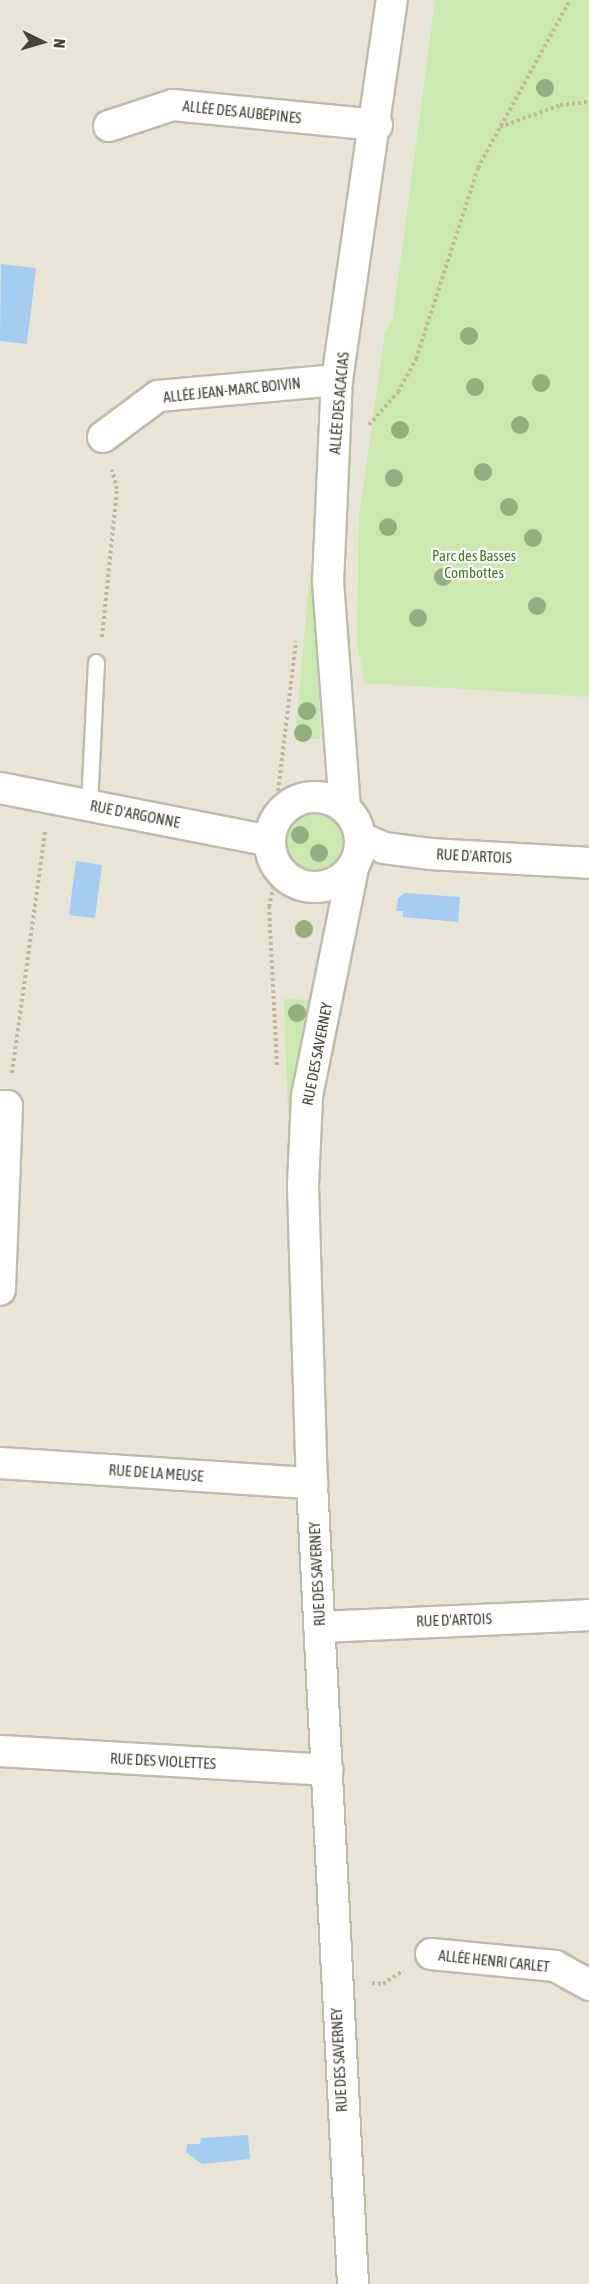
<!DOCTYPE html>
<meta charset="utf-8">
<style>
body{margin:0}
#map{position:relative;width:589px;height:2284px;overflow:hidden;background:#f4f1e8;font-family:"Asap Condensed",sans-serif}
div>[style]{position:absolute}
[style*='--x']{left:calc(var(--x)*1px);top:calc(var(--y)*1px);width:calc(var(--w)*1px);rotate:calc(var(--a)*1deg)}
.residential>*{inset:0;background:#e8e4d6}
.green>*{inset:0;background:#cbe8b1}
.round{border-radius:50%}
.water>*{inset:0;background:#a5ccf1}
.path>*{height:4px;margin-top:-2px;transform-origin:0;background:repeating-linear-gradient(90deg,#c2b79c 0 3px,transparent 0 6px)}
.roads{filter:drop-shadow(2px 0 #c0baab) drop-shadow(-2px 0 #c0baab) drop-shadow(0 2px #c0baab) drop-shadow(0 -2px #c0baab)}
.service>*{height:15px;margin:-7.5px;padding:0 7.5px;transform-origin:7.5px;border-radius:7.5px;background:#fff}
.minor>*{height:30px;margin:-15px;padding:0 15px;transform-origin:15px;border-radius:15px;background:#fff}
.minor>.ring{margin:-15px;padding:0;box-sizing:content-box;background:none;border:30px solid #fff;border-radius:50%}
.trees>*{width:18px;height:18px;margin:-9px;border-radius:50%;background:#92b07f}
span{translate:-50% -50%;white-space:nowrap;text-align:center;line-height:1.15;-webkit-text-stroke:4.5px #fff;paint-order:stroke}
.street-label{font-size:15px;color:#484237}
.park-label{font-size:15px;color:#427a29}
.north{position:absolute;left:12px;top:12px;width:60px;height:60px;-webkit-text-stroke:4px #fff;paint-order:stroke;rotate:95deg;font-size:16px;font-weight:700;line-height:24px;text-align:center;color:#484237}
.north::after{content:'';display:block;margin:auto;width:21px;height:27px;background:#484237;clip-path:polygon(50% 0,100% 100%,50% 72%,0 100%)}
</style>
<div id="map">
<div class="residential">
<i style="clip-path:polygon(0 0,589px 0,589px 2284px,0 2284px)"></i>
</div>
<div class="green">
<i style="clip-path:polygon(435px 0,589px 0,589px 697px,365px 683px,357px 643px,359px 516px,385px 332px,393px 318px)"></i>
<i style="clip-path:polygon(310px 573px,316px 573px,320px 739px,295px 739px)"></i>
<i class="round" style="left:285px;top:811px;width:66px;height:66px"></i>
<i style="clip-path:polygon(284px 999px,314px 1000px,296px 1115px,288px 1117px)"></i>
</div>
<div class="water">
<i style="clip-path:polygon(1px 264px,36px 268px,27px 344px,0 341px)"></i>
<i style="clip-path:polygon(76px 861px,102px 865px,95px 918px,69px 915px)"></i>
<i style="clip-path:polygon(405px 893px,460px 897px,458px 922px,403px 917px,403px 911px,396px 911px,398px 898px)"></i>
<i style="clip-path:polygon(248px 2135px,250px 2159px,202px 2164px,186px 2152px,187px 2144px,200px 2144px,201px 2138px)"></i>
</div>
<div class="path">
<i style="--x:501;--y:126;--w:144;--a:-61.3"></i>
<i style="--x:369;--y:425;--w:44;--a:-48.7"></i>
<i style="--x:398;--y:392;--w:38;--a:-61"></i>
<i style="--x:416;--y:359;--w:201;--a:-72"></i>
<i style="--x:478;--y:168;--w:47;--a:-61.8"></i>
<i style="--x:500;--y:127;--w:64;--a:-20.1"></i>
<i style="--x:560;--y:105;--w:29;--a:-6"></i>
<i style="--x:102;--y:637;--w:149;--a:-84.2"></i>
<i style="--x:117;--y:489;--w:20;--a:-105"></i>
<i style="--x:276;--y:809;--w:169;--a:-83.2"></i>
<i style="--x:277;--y:1065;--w:158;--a:-92.9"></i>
<i style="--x:269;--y:907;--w:36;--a:-77"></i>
<i style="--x:12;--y:1073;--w:244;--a:-82.2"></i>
<i style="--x:372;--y:1983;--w:11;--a:5"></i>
<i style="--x:383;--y:1984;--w:24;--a:-33"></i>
</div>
<div class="roads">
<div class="service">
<i style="--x:89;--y:805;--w:143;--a:-87.2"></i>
</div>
<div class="minor">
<i style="--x:109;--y:126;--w:67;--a:-18.2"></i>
<i style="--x:173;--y:105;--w:205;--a:5.6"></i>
<i style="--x:103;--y:437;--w:69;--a:-36.7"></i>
<i style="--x:158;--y:396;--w:180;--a:-5.1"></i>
<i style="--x:0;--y:788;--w:274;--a:11.1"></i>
<i class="ring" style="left:270px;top:797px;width:60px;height:60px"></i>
<i style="--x:345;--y:808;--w:226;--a:-94.3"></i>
<i style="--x:328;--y:583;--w:203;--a:-87.5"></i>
<i style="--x:337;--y:380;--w:384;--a:-81.8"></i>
<i style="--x:361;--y:838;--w:25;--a:23"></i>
<i style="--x:384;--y:848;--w:46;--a:7.4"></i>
<i style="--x:430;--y:854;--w:159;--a:3.2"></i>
<i style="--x:353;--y:868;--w:234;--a:101.4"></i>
<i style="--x:307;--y:1097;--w:89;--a:92.6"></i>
<i style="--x:303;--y:1186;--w:297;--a:88.3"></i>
<i style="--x:312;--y:1483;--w:802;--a:87.07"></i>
<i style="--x:0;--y:1106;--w:7;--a:0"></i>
<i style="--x:7;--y:1106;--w:184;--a:92.2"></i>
<i style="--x:0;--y:1463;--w:313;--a:3.7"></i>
<i style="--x:319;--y:1627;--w:270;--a:-2.5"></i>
<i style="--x:0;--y:1751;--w:328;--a:3.3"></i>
<i style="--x:431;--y:1954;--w:125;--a:5.5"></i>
<i style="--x:555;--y:1966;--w:39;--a:29"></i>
</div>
</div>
<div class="trees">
<i style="left:545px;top:88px"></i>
<i style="left:469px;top:336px"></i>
<i style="left:541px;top:383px"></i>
<i style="left:475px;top:387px"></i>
<i style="left:520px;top:425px"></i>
<i style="left:400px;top:430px"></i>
<i style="left:483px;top:472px"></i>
<i style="left:394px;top:478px"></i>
<i style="left:509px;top:507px"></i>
<i style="left:388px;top:527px"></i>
<i style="left:533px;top:538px"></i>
<i style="left:443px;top:577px"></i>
<i style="left:537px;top:606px"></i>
<i style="left:418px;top:618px"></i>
<i style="left:307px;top:711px"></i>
<i style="left:303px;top:733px"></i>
<i style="left:300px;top:835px"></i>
<i style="left:319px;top:853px"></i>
<i style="left:304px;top:929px"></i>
<i style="left:297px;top:1013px"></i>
</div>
<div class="street-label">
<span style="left:242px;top:112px;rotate:6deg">ALLÉE DES AUBÉPINES</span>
<span style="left:232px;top:390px;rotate:-6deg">ALLÉE JEAN-MARC BOIVIN</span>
<span style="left:339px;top:403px;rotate:-85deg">ALLÉE DES ACACIAS</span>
<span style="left:135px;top:814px;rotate:11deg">RUE D'ARGONNE</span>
<span style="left:474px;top:856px;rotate:3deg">RUE D'ARTOIS</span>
<span style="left:317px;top:1054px;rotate:-79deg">RUE DES SAVERNEY</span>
<span style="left:156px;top:1473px;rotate:4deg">RUE DE LA MEUSE</span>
<span style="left:317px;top:1574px;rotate:-93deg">RUE DES SAVERNEY</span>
<span style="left:454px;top:1620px;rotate:-2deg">RUE D'ARTOIS</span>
<span style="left:163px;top:1761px;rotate:3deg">RUE DES VIOLETTES</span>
<span style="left:494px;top:1961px;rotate:6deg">ALLÉE HENRI CARLET</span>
<span style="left:339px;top:2060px;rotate:-93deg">RUE DES SAVERNEY</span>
</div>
<div class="park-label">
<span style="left:474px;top:564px">Parc des Basses<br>Combottes</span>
</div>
<div class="north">N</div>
</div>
